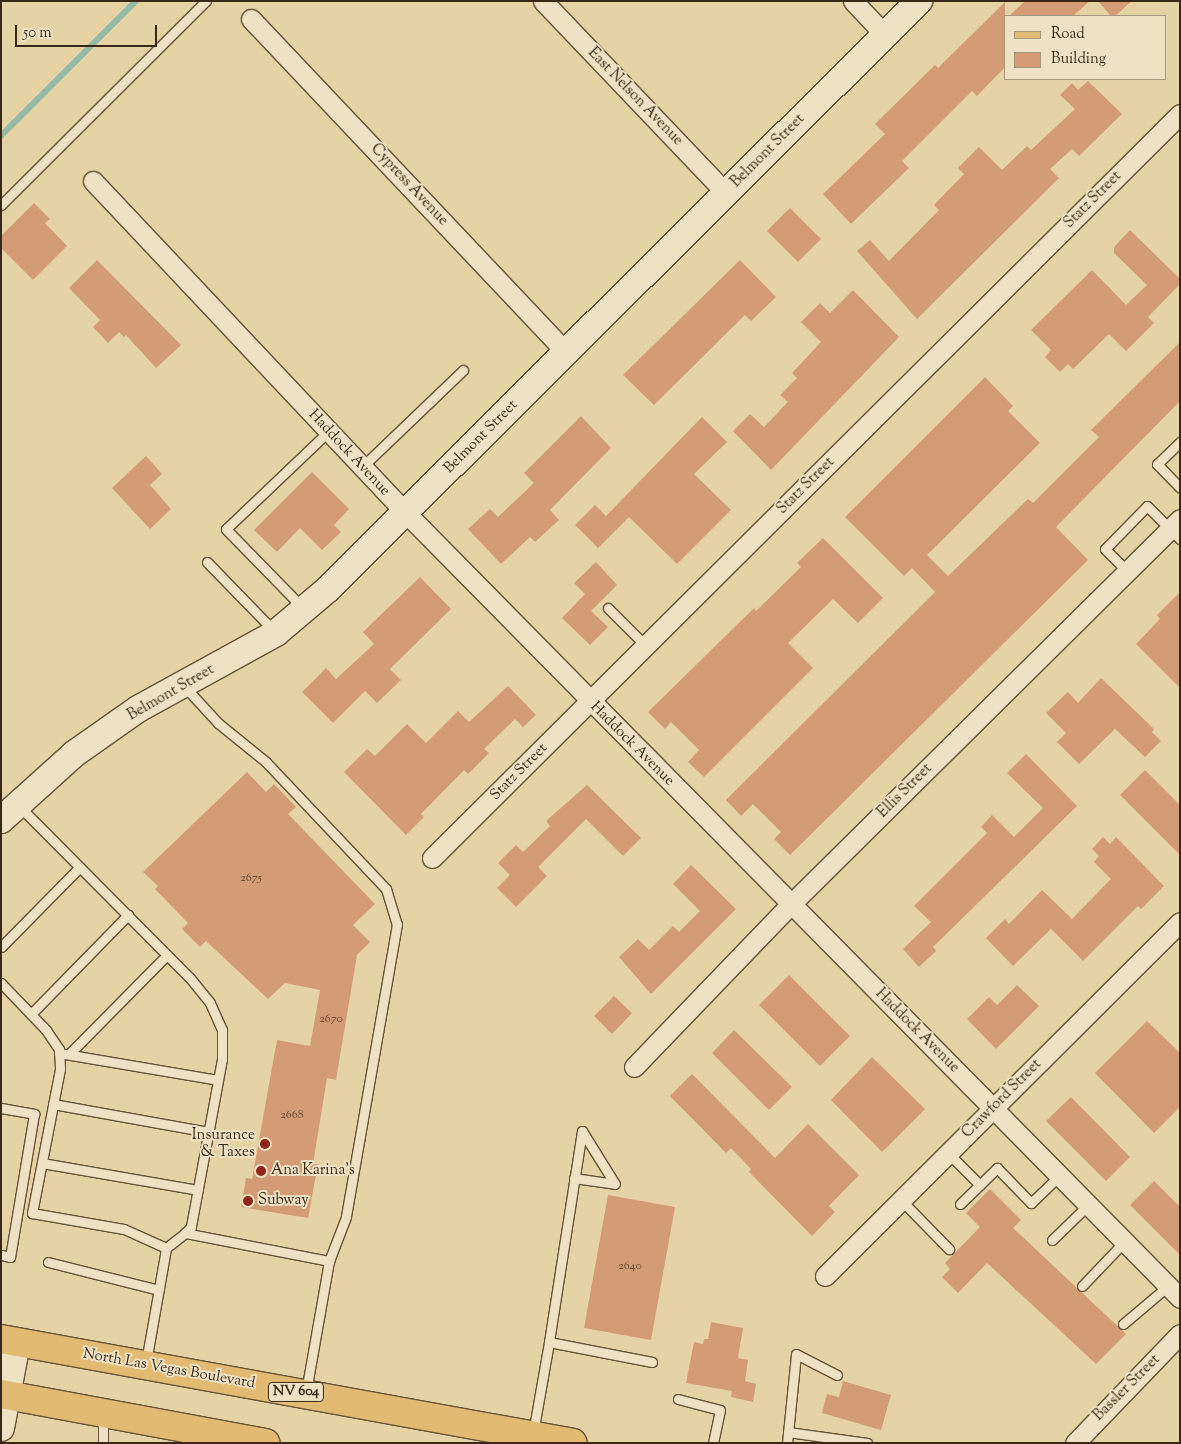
<!DOCTYPE html>
<style>
body{margin:0}
#map{position:relative;width:1181px;height:1444px;overflow:hidden;background:#e6d3a5;font-family:"Sorts Mill Goudy",serif}
div>[style]{position:absolute}
[style*='--x']{left:calc(var(--x)*1px);top:calc(var(--y)*1px);width:calc(var(--w)*1px);rotate:calc(var(--a)*1deg)}
.stream>*{height:5.5px;margin:-2.75px;padding:0 2.75px;transform-origin:2.75px;border-radius:2.75px;background:#96b8a7}
.building>*{inset:0;background:#d39c74}
.roads{filter:drop-shadow(1px 0 #645338) drop-shadow(-1px 0 #645338) drop-shadow(0 1px #645338) drop-shadow(0 -1px #645338)}
.lane>*{height:9px;margin:-4.5px;padding:0 4.5px;transform-origin:4.5px;border-radius:4.5px;background:#efe2c4}
.street>*{height:19px;margin:-9.5px;padding:0 9.5px;transform-origin:9.5px;border-radius:9.5px;background:#efe2c4}
.secondary>*{height:26px;margin:-13px;padding:0 13px;transform-origin:13px;border-radius:13px;background:#efe2c4}
.primary>*{height:28px;margin:-14px;padding:0 14px;transform-origin:14px;border-radius:14px;background:#e3ba72}
.dots>*{width:14px;height:14px;translate:-50% -50%;box-sizing:border-box;border:2px solid #efe2c4;border-radius:50%}
span{translate:-50% -50%;white-space:nowrap;text-align:center;line-height:1.15;-webkit-text-stroke:4px #efe2c4;paint-order:stroke}
.number-label{font-size:12px;color:#60452c}
.number-label span{-webkit-text-stroke-width:0}
.shield-label span{padding:1px 4px;background:#efe2c4;border:1px solid;border-radius:4px;-webkit-text-stroke-width:0}
.shield-label{font-size:14px;color:#392814;font-weight:700}
.street-label{font-size:15px;color:#392814}
.poi-label{font-size:15px;color:#392814}
.right{translate:-100% -50%;text-align:right}
.left{translate:0 -50%;text-align:left}
.frame{position:absolute;inset:0;border:2px solid #392814;pointer-events:none}
.legend{position:absolute;left:1004px;top:15px;width:162px;height:65px;box-sizing:border-box;background:#efe2c4;border:1px solid #a6987e;margin:0;padding:6px 9px;list-style:none;font-size:15px;color:#392814}
.legend li{display:flex;align-items:center;gap:10px;height:25px}
.legend b{width:25px;border:1px solid #a6987e}
.scale{position:absolute;left:15px;top:25px;width:142px;height:22px;box-sizing:border-box;border:2px solid #392814;border-top:0;padding-left:6px;font-size:15px;line-height:18px;white-space:nowrap;color:#392814;-webkit-text-stroke:4px #efe2c4;paint-order:stroke}
</style>
<div id="map">
<div class="stream">
<i style="--x:1;--y:136;--w:191;--a:-45"></i>
</div>
<div class="building">
<i style="clip-path:polygon(1025px 1px,1090px 1px,1073px 16px,1009px 16px)"></i>
<i style="clip-path:polygon(1098px 1px,1132px 1px,1115px 16px,1111px 16px)"></i>
<i style="clip-path:polygon(1005px 2px,1005px 67px,977px 96px,972px 91px,902px 161px,909px 168px,851px 224px,823px 194px,885px 134px,875px 124px,935px 65px,938px 68px)"></i>
<i style="clip-path:polygon(1088px 81px,1122px 114px,1079px 156px,1072px 149px,1050px 169px,1059px 178px,917px 319px,857px 251px,870px 240px,889px 261px,939px 210px,934px 205px,964px 174px,958px 168px,979px 147px,1002px 170px,1027px 146px,1031px 150px,1075px 109px,1060px 95px,1072px 83px,1078px 90px)"></i>
<i style="clip-path:polygon(34px 203px,50px 219px,45px 223px,67px 246px,33px 280px,1px 248px,1px 236px)"></i>
<i style="clip-path:polygon(790px 208px,821px 239px,798px 262px,767px 231px)"></i>
<i style="clip-path:polygon(1130px 230px,1180px 279px,1180px 284px,1148px 317px,1154px 323px,1126px 351px,1109px 334px,1073px 369px,1068px 364px,1060px 372px,1045px 357px,1051px 350px,1031px 330px,1092px 270px,1126px 305px,1147px 285px,1114px 253px,1114px 247px)"></i>
<i style="clip-path:polygon(97px 260px,181px 345px,156px 368px,126px 335px,124px 337px,119px 332px,108px 343px,93px 327px,100px 320px,69px 288px)"></i>
<i style="clip-path:polygon(740px 260px,776px 297px,751px 321px,745px 315px,654px 405px,623px 375px)"></i>
<i style="clip-path:polygon(853px 290px,899px 337px,771px 470px,733px 431px,750px 414px,764px 427px,788px 402px,780px 395px,797px 378px,792px 373px,821px 342px,801px 322px,820px 303px,830px 313px)"></i>
<i style="clip-path:polygon(1180px 342px,1180px 401px,1056px 527px,1088px 560px,790px 855px,774px 839px,781px 832px,753px 804px,741px 816px,726px 800px,935px 592px,912px 568px,904px 576px,845px 517px,985px 377px,1013px 406px,1008px 411px,1040px 443px,927px 555px,948px 576px,1028px 499px,1033px 503px,1099px 437px,1091px 430px)"></i>
<i style="clip-path:polygon(581px 416px,611px 448px,550px 510px,559px 520px,535px 542px,530px 537px,501px 564px,468px 529px,490px 509px,498px 517px,534px 483px,524px 473px)"></i>
<i style="clip-path:polygon(702px 417px,727px 442px,694px 474px,731px 510px,677px 564px,629px 517px,598px 548px,575px 525px,595px 505px,606px 516px)"></i>
<i style="clip-path:polygon(146px 456px,162px 474px,150px 485px,171px 509px,150px 529px,112px 488px)"></i>
<i style="clip-path:polygon(312px 472px,349px 509px,334px 525px,341px 532px,322px 550px,300px 528px,277px 552px,254px 530px)"></i>
<i style="clip-path:polygon(823px 538px,883px 598px,858px 623px,833px 599px,788px 643px,813px 668px,704px 777px,688px 762px,699px 750px,671px 722px,665px 729px,648px 712px,754px 608px,756px 611px,801px 567px,797px 563px)"></i>
<i style="clip-path:polygon(596px 562px,617px 585px,591px 611px,608px 627px,590px 645px,562px 618px,585px 594px,574px 583px)"></i>
<i style="clip-path:polygon(420px 577px,451px 609px,390px 669px,401px 680px,377px 703px,365px 691px,333px 723px,302px 692px,326px 668px,336px 679px,374px 644px,363px 632px)"></i>
<i style="clip-path:polygon(1180px 592px,1180px 688px,1136px 644px,1160px 619px,1157px 615px)"></i>
<i style="clip-path:polygon(1101px 678px,1154px 729px,1152px 732px,1161px 741px,1145px 757px,1115px 729px,1079px 764px,1057px 742px,1066px 733px,1046px 713px,1068px 692px,1078px 703px)"></i>
<i style="clip-path:polygon(508px 686px,536px 715px,523px 727px,515px 719px,484px 749px,489px 753px,468px 774px,464px 770px,421px 814px,424px 817px,406px 835px,344px 772px,367px 749px,375px 756px,407px 724px,426px 743px,458px 711px,469px 722px)"></i>
<i style="clip-path:polygon(1026px 754px,1077px 806px,933px 947px,936px 951px,919px 967px,903px 949px,931px 922px,914px 906px,987px 833px,981px 827px,992px 815px,1014px 837px,1043px 808px,1007px 773px)"></i>
<i style="clip-path:polygon(1145px 770px,1180px 805px,1180px 855px,1120px 795px)"></i>
<i style="clip-path:polygon(247px 772px,266px 792px,274px 784px,296px 807px,288px 814px,375px 904px,353px 925px,370px 942px,357px 955px,336px 1080px,327px 1078px,313px 1164px,318px 1164px,308px 1218px,241px 1207px,246px 1178px,252px 1179px,277px 1040px,310px 1046px,320px 990px,285px 983px,268px 999px,206px 941px,200px 947px,182px 929px,188px 923px,155px 889px,158px 886px,143px 872px)"></i>
<i style="clip-path:polygon(587px 785px,641px 838px,623px 856px,586px 819px,538px 867px,547px 876px,516px 907px,497px 888px,510px 875px,498px 863px,516px 845px,523px 852px,550px 826px,546px 821px)"></i>
<i style="clip-path:polygon(1103px 837px,1110px 844px,1116px 837px,1164px 886px,1141px 909px,1138px 906px,1083px 961px,1051px 929px,1013px 966px,986px 938px,1005px 919px,1009px 924px,1042px 890px,1072px 919px,1111px 879px,1094px 862px,1099px 856px,1092px 849px)"></i>
<i style="clip-path:polygon(691px 865px,736px 909px,651px 994px,619px 957px,638px 939px,649px 950px,673px 926px,679px 932px,700px 911px,673px 884px)"></i>
<i style="clip-path:polygon(789px 975px,850px 1036px,820px 1066px,759px 1005px)"></i>
<i style="clip-path:polygon(1017px 985px,1039px 1006px,996px 1049px,967px 1019px,989px 997px,997px 1005px)"></i>
<i style="clip-path:polygon(614px 996px,632px 1013px,612px 1034px,594px 1016px)"></i>
<i style="clip-path:polygon(1147px 1021px,1180px 1053px,1180px 1107px,1154px 1133px,1095px 1073px)"></i>
<i style="clip-path:polygon(734px 1030px,792px 1087px,769px 1110px,712px 1053px)"></i>
<i style="clip-path:polygon(872px 1057px,925px 1109px,882px 1152px,831px 1100px)"></i>
<i style="clip-path:polygon(692px 1074px,775px 1158px,808px 1124px,859px 1175px,829px 1206px,835px 1212px,812px 1236px,749px 1172px,751px 1169px,731px 1148px,726px 1153px,670px 1096px)"></i>
<i style="clip-path:polygon(1071px 1097px,1130px 1157px,1106px 1181px,1046px 1121px)"></i>
<i style="clip-path:polygon(1154px 1181px,1180px 1207px,1180px 1255px,1130px 1205px)"></i>
<i style="clip-path:polygon(990px 1189px,1021px 1220px,1013px 1228px,1126px 1334px,1096px 1364px,987px 1263px,958px 1293px,942px 1277px,950px 1269px,945px 1263px,980px 1227px,966px 1213px)"></i>
<i style="clip-path:polygon(608px 1195px,675px 1207px,651px 1340px,584px 1328px)"></i>
<i style="clip-path:polygon(711px 1322px,743px 1328px,738px 1358px,748px 1360px,745px 1381px,756px 1384px,753px 1402px,731px 1397px,732px 1391px,686px 1383px,694px 1342px,703px 1344px,704px 1339px,708px 1339px)"></i>
<i style="clip-path:polygon(843px 1381px,891px 1395px,881px 1430px,822px 1413px,827px 1394px,839px 1397px)"></i>
</div>
<div class="roads">
<div class="lane">
<i style="--x:1;--y:205;--w:289;--a:-44.9"></i>
<i style="--x:1180;--y:442;--w:32;--a:136"></i>
<i style="--x:1157;--y:464;--w:33;--a:46"></i>
<i style="--x:362;--y:467;--w:140;--a:-43.8"></i>
<i style="--x:207;--y:562;--w:96;--a:45.8"></i>
<i style="--x:1127;--y:571;--w:31;--a:-135"></i>
<i style="--x:1105;--y:549;--w:60;--a:-45.7"></i>
<i style="--x:1147;--y:506;--w:47;--a:45"></i>
<i style="--x:302;--y:607;--w:109;--a:-134.3"></i>
<i style="--x:226;--y:529;--w:142;--a:-43.6"></i>
<i style="--x:608;--y:608;--w:54;--a:45"></i>
<i style="--x:184;--y:686;--w:50;--a:47.4"></i>
<i style="--x:218;--y:723;--w:62;--a:39.1"></i>
<i style="--x:266;--y:762;--w:175;--a:46.6"></i>
<i style="--x:386;--y:889;--w:37;--a:73"></i>
<i style="--x:397;--y:924;--w:297;--a:99.9"></i>
<i style="--x:346;--y:1217;--w:47;--a:111.1"></i>
<i style="--x:329;--y:1261;--w:132;--a:100"></i>
<i style="--x:19;--y:806;--w:243;--a:45.2"></i>
<i style="--x:190;--y:978;--w:32;--a:51"></i>
<i style="--x:210;--y:1003;--w:30;--a:66"></i>
<i style="--x:222;--y:1030;--w:29;--a:90"></i>
<i style="--x:222;--y:1059;--w:171;--a:100.5"></i>
<i style="--x:191;--y:1227;--w:8;--a:135"></i>
<i style="--x:1;--y:947;--w:112;--a:-45.4"></i>
<i style="--x:1;--y:983;--w:65;--a:46.2"></i>
<i style="--x:46;--y:1030;--w:23;--a:56"></i>
<i style="--x:59;--y:1049;--w:20;--a:87"></i>
<i style="--x:60;--y:1069;--w:147;--a:101"></i>
<i style="--x:32;--y:1213;--w:93;--a:9.9"></i>
<i style="--x:124;--y:1229;--w:46;--a:24.3"></i>
<i style="--x:31;--y:1014;--w:139;--a:-45.6"></i>
<i style="--x:59;--y:1053;--w:161;--a:9.6"></i>
<i style="--x:69;--y:1054;--w:139;--a:-45.3"></i>
<i style="--x:53;--y:1104;--w:158;--a:10.2"></i>
<i style="--x:1;--y:1108;--w:34;--a:10"></i>
<i style="--x:34;--y:1114;--w:145;--a:99.5"></i>
<i style="--x:10;--y:1257;--w:9;--a:-167"></i>
<i style="--x:582;--y:1131;--w:214;--a:98.9"></i>
<i style="--x:549;--y:1342;--w:105;--a:11"></i>
<i style="--x:582;--y:1131;--w:62;--a:58.1"></i>
<i style="--x:948;--y:1153;--w:45;--a:45"></i>
<i style="--x:42;--y:1163;--w:158;--a:9.8"></i>
<i style="--x:574;--y:1178;--w:41;--a:8.3"></i>
<i style="--x:901;--y:1200;--w:69;--a:45.6"></i>
<i style="--x:960;--y:1204;--w:52;--a:-44.2"></i>
<i style="--x:997;--y:1168;--w:49;--a:45.8"></i>
<i style="--x:1031;--y:1203;--w:40;--a:-44"></i>
<i style="--x:1052;--y:1240;--w:52;--a:-44.2"></i>
<i style="--x:48;--y:1262;--w:114;--a:14.2"></i>
<i style="--x:1082;--y:1286;--w:64;--a:-46.3"></i>
<i style="--x:1123;--y:1324;--w:59;--a:-40.2"></i>
<i style="--x:146;--y:1362;--w:116;--a:-80"></i>
<i style="--x:166;--y:1248;--w:24;--a:-38"></i>
<i style="--x:185;--y:1233;--w:147;--a:11"></i>
<i style="--x:678;--y:1399;--w:43;--a:14.7"></i>
<i style="--x:720;--y:1410;--w:34;--a:102"></i>
<i style="--x:103;--y:1416;--w:27;--a:90"></i>
<i style="--x:788;--y:1432;--w:80;--a:7.9"></i>
<i style="--x:533;--y:1433;--w:92;--a:-80"></i>
<i style="--x:787;--y:1443;--w:89;--a:-84.2"></i>
<i style="--x:796;--y:1354;--w:46;--a:27.1"></i>
</div>
<div class="street">
<i style="--x:543;--y:1;--w:265;--a:46.4"></i>
<i style="--x:853;--y:1;--w:47;--a:46.7"></i>
<i style="--x:251;--y:19;--w:458;--a:46.6"></i>
<i style="--x:93;--y:181;--w:455;--a:46.7"></i>
<i style="--x:405;--y:512;--w:1104;--a:45.4"></i>
<i style="--x:432;--y:858;--w:1055;--a:-44.85"></i>
<i style="--x:634;--y:1067;--w:226;--a:-46.1"></i>
<i style="--x:791;--y:904;--w:547;--a:-44.7"></i>
<i style="--x:825;--y:1276;--w:501;--a:-44.92"></i>
<i style="--x:1075;--y:1443;--w:151;--a:-46.1"></i>
</div>
<div class="secondary">
<i style="--x:1;--y:820;--w:98;--a:-42.1"></i>
<i style="--x:74;--y:754;--w:78;--a:-35.1"></i>
<i style="--x:138;--y:709;--w:158;--a:-28.8"></i>
<i style="--x:276;--y:633;--w:68;--a:-40.2"></i>
<i style="--x:328;--y:589;--w:834;--a:-44.85"></i>
<i style="--x:1;--y:1428;--w:86;--a:-79.3"></i>
</div>
<div class="primary">
<i style="--x:1;--y:1339;--w:581;--a:10.3"></i>
<i style="--x:1;--y:1394;--w:269;--a:10.5"></i>
</div>
</div>
<div class="dots">
<i style="left:265px;top:1144px;background:#8f2418"></i>
<i style="left:261px;top:1171px;background:#8f2418"></i>
<i style="left:248px;top:1201px;background:#8f2418"></i>
</div>
<div class="number-label">
<span style="left:251px;top:879px">2675</span>
<span style="left:331px;top:1020px">2670</span>
<span style="left:292px;top:1116px">2668</span>
<span style="left:630px;top:1267px">2640</span>
</div>
<div class="shield-label">
<span style="left:296px;top:1392px">NV 604</span>
</div>
<div class="street-label">
<span style="left:635px;top:97px;rotate:46deg">East Nelson Avenue</span>
<span style="left:768px;top:151px;rotate:-45deg">Belmont Street</span>
<span style="left:409px;top:185px;rotate:47deg">Cypress Avenue</span>
<span style="left:1093px;top:200px;rotate:-45deg">Statz Street</span>
<span style="left:481px;top:437px;rotate:-45deg">Belmont Street</span>
<span style="left:349px;top:453px;rotate:47deg">Haddock Avenue</span>
<span style="left:806px;top:486px;rotate:-45deg">Statz Street</span>
<span style="left:171px;top:693px;rotate:-30deg">Belmont Street</span>
<span style="left:632px;top:744px;rotate:45deg">Haddock Avenue</span>
<span style="left:519px;top:772px;rotate:-45deg">Statz Street</span>
<span style="left:905px;top:791px;rotate:-45deg">Ellis Street</span>
<span style="left:917px;top:1031px;rotate:45deg">Haddock Avenue</span>
<span style="left:1002px;top:1099px;rotate:-45deg">Crawford Street</span>
<span style="left:169px;top:1369px;rotate:10deg">North Las Vegas Boulevard</span>
<span style="left:1127px;top:1388px;rotate:-45deg">Bassler Street</span>
</div>
<div class="poi-label">
<span class="right" style="left:255px;top:1144px">Insurance<br>&amp; Taxes</span>
<span class="left" style="left:271px;top:1171px">Ana Karina's</span>
<span class="left" style="left:258px;top:1201px">Subway</span>
</div>
<div class="frame"></div>
<ul class="legend">
<li><b style="height:6px;background:#e3ba72"></b>Road</li>
<li><b style="height:14px;background:#d39c74"></b>Building</li>
</ul>
<div class="scale">50 m</div>
</div>
